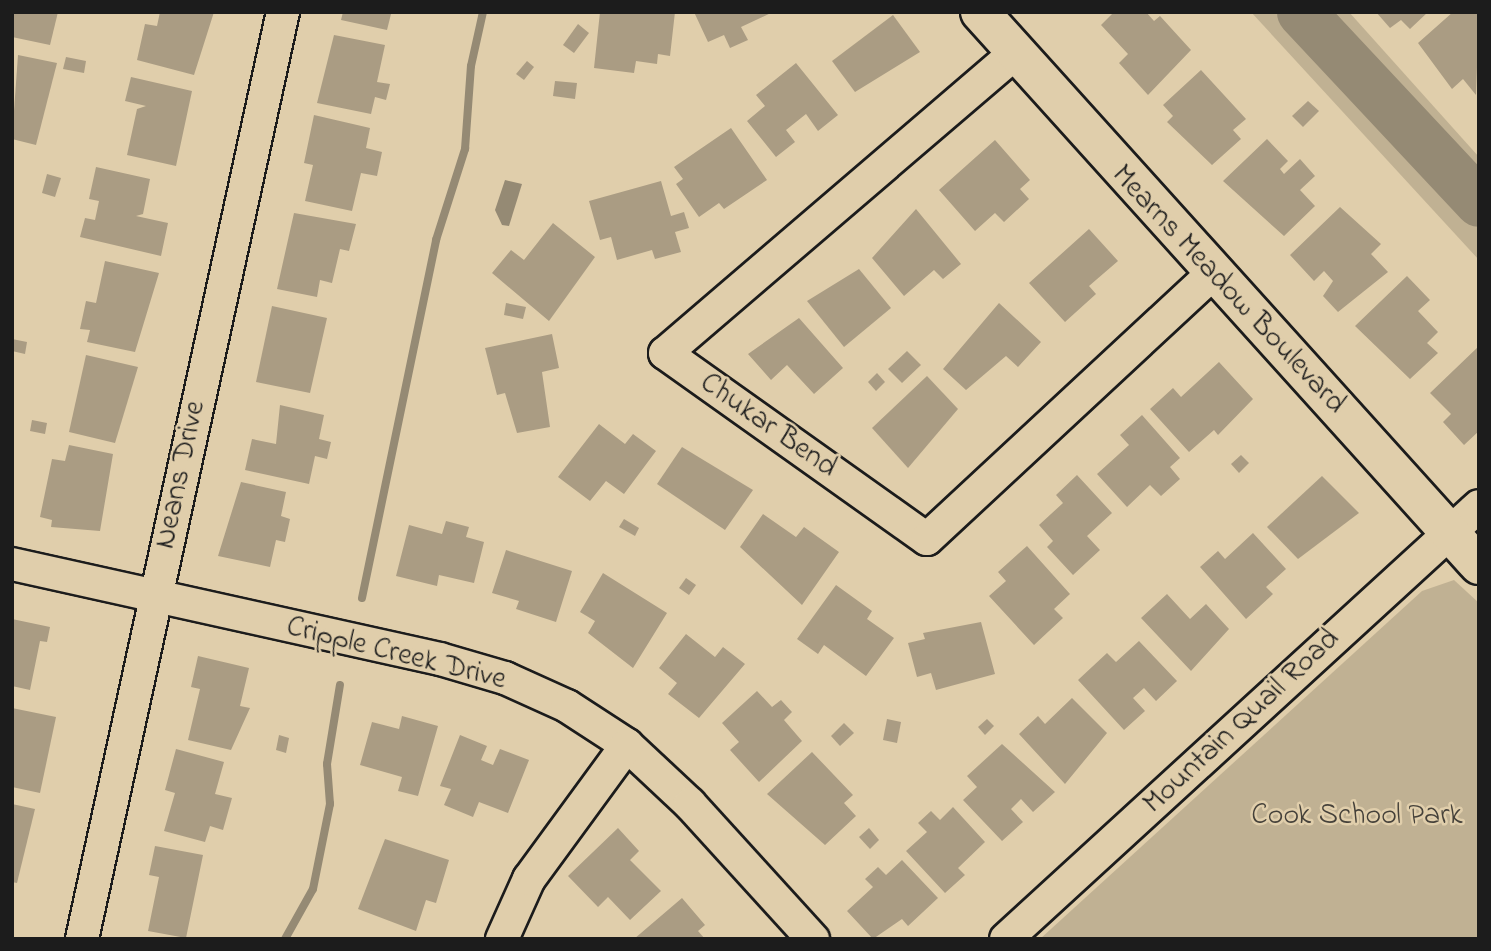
<!DOCTYPE html>
<style>
body{margin:0}
#map{position:relative;width:1491px;height:951px;overflow:hidden;background:#e0ceab;font-family:"Indie Flower",sans-serif}
div>[style]{position:absolute}
[style*='--x']{left:calc(var(--x)*1px);top:calc(var(--y)*1px);width:calc(var(--w)*1px);rotate:calc(var(--a)*1deg)}
.green>*{inset:0;background:#c0b193}
.water>*{inset:0;background:#958a74}
.stream>*{height:8px;margin:-4px;padding:0 4px;transform-origin:4px;border-radius:4px;background:#958a74}
.river>*{height:49px;margin:-24.5px;padding:0 24.5px;transform-origin:24.5px;border-radius:24.5px;background:#958a74}
.building>*{inset:0;background:#aa9c83}
.roads{filter:drop-shadow(2px 0 #1c1c1c) drop-shadow(-2px 0 #1c1c1c) drop-shadow(0 2px #1c1c1c) drop-shadow(0 -2px #1c1c1c)}
.street>*{height:32px;margin:-16px;padding:0 16px;transform-origin:16px;border-radius:16px;background:#e0ceab}
.secondary>*{height:38px;margin:-19px;padding:0 19px;transform-origin:19px;border-radius:19px;background:#e0ceab}
span{translate:-50% -50%;white-space:nowrap;text-align:center;line-height:1.15;-webkit-text-stroke:5px #e0ceab;paint-order:stroke}
.street-label{font-size:30px;color:#1c1c1c}
.park-label{font-size:30px;color:#45413a}
.frame{position:absolute;inset:0;border:14px solid #1c1c1c;pointer-events:none}
</style>
<div id="map">
<div class="green">
<i style="clip-path:polygon(1251px 12px,1349px 12px,1479px 157px,1479px 260px)"></i>
<i style="clip-path:polygon(1454px 580px,1479px 603px,1479px 939px,1040px 939px,1422px 591px)"></i>
</div>
<div class="water">
<i style="clip-path:polygon(505px 180px,522px 184px,509px 226px,502px 225px,495px 210px)"></i>
</div>
<div class="stream">
<i style="--x:362;--y:598;--w:366;--a:-78.3"></i>
<i style="--x:436;--y:240;--w:96;--a:-72.3"></i>
<i style="--x:465;--y:149;--w:83;--a:-85.9"></i>
<i style="--x:471;--y:66;--w:55;--a:-77.5"></i>
<i style="--x:285;--y:939;--w:57;--a:-60.8"></i>
<i style="--x:313;--y:889;--w:87;--a:-78.7"></i>
<i style="--x:330;--y:804;--w:40;--a:-94.3"></i>
<i style="--x:327;--y:764;--w:80;--a:-80.7"></i>
</div>
<div class="river">
<i style="--x:1301;--y:12;--w:260;--a:46.9"></i>
</div>
<div class="building">
<i style="clip-path:polygon(12px 12px,58px 12px,50px 45px,12px 37px)"></i>
<i style="clip-path:polygon(160px 12px,214px 12px,194px 75px,137px 60px,145px 24px,157px 26px)"></i>
<i style="clip-path:polygon(343px 12px,407px 12px,391px 14px,387px 30px,341px 20px)"></i>
<i style="clip-path:polygon(600px 12px,675px 12px,670px 56px,658px 54px,657px 64px,636px 61px,634px 73px,594px 68px)"></i>
<i style="clip-path:polygon(694px 12px,773px 12px,741px 27px,748px 40px,730px 48px,724px 35px,708px 42px)"></i>
<i style="clip-path:polygon(1114px 12px,1146px 12px,1154px 21px,1160px 16px,1191px 50px,1148px 95px,1119px 63px,1128px 54px,1101px 25px)"></i>
<i style="clip-path:polygon(1376px 12px,1428px 12px,1410px 29px,1401px 20px,1390px 28px)"></i>
<i style="clip-path:polygon(1453px 12px,1479px 12px,1476px 95px,1463px 79px,1452px 89px,1418px 43px)"></i>
<i style="clip-path:polygon(893px 15px,920px 52px,855px 92px,832px 61px)"></i>
<i style="clip-path:polygon(578px 24px,589px 33px,574px 53px,563px 45px)"></i>
<i style="clip-path:polygon(334px 35px,385px 45px,377px 82px,390px 84px,386px 100px,375px 97px,371px 114px,317px 103px)"></i>
<i style="clip-path:polygon(18px 55px,57px 63px,36px 145px,12px 139px)"></i>
<i style="clip-path:polygon(66px 57px,86px 61px,84px 73px,63px 69px)"></i>
<i style="clip-path:polygon(527px 61px,534px 67px,524px 80px,516px 74px)"></i>
<i style="clip-path:polygon(796px 63px,838px 115px,818px 131px,806px 114px,786px 130px,795px 142px,776px 157px,747px 121px,765px 106px,756px 95px)"></i>
<i style="clip-path:polygon(1201px 70px,1246px 119px,1233px 130px,1241px 139px,1212px 165px,1167px 122px,1173px 116px,1163px 105px)"></i>
<i style="clip-path:polygon(131px 77px,192px 91px,176px 166px,127px 155px,137px 109px,146px 106px,125px 101px)"></i>
<i style="clip-path:polygon(555px 81px,577px 83px,575px 99px,553px 96px)"></i>
<i style="clip-path:polygon(1308px 101px,1319px 111px,1303px 127px,1292px 116px)"></i>
<i style="clip-path:polygon(314px 115px,370px 128px,366px 148px,382px 152px,377px 176px,361px 173px,352px 211px,305px 201px,313px 165px,304px 163px)"></i>
<i style="clip-path:polygon(731px 128px,767px 180px,724px 209px,719px 203px,699px 217px,676px 184px,683px 179px,674px 167px)"></i>
<i style="clip-path:polygon(1267px 139px,1288px 161px,1280px 169px,1284px 174px,1300px 159px,1315px 176px,1300px 190px,1315px 206px,1284px 236px,1223px 181px)"></i>
<i style="clip-path:polygon(995px 140px,1030px 180px,1020px 189px,1029px 199px,1004px 222px,995px 213px,975px 231px,939px 190px)"></i>
<i style="clip-path:polygon(96px 167px,150px 179px,143px 214px,136px 216px,168px 223px,161px 256px,80px 237px,85px 218px,95px 220px,99px 201px,89px 199px)"></i>
<i style="clip-path:polygon(47px 174px,61px 178px,55px 197px,42px 193px)"></i>
<i style="clip-path:polygon(661px 181px,671px 216px,684px 212px,689px 228px,675px 232px,681px 252px,655px 259px,652px 250px,617px 260px,611px 237px,600px 240px,589px 201px)"></i>
<i style="clip-path:polygon(1340px 207px,1381px 244px,1371px 254px,1388px 272px,1338px 312px,1323px 296px,1333px 281px,1324px 271px,1314px 281px,1290px 255px)"></i>
<i style="clip-path:polygon(916px 209px,961px 264px,943px 279px,934px 270px,904px 296px,872px 258px)"></i>
<i style="clip-path:polygon(294px 213px,356px 224px,349px 251px,340px 249px,332px 283px,320px 280px,317px 297px,277px 289px)"></i>
<i style="clip-path:polygon(553px 223px,595px 257px,549px 321px,492px 273px,511px 250px,524px 260px)"></i>
<i style="clip-path:polygon(1089px 229px,1118px 261px,1089px 286px,1096px 294px,1065px 322px,1029px 283px)"></i>
<i style="clip-path:polygon(105px 261px,159px 273px,135px 352px,87px 342px,90px 330px,80px 329px,86px 301px,96px 303px)"></i>
<i style="clip-path:polygon(859px 269px,891px 308px,844px 347px,807px 301px)"></i>
<i style="clip-path:polygon(1407px 276px,1430px 300px,1418px 311px,1438px 332px,1427px 343px,1438px 353px,1410px 379px,1355px 326px)"></i>
<i style="clip-path:polygon(506px 303px,526px 307px,523px 319px,504px 315px)"></i>
<i style="clip-path:polygon(999px 303px,1041px 342px,1018px 367px,1006px 356px,966px 390px,943px 369px)"></i>
<i style="clip-path:polygon(272px 306px,327px 318px,310px 393px,256px 382px)"></i>
<i style="clip-path:polygon(799px 318px,843px 368px,814px 394px,787px 365px,771px 380px,748px 354px)"></i>
<i style="clip-path:polygon(552px 334px,559px 368px,542px 372px,550px 427px,517px 433px,505px 393px,497px 395px,485px 348px)"></i>
<i style="clip-path:polygon(12px 339px,27px 342px,25px 354px,12px 351px)"></i>
<i style="clip-path:polygon(1479px 346px,1479px 431px,1464px 445px,1443px 422px,1451px 414px,1430px 393px)"></i>
<i style="clip-path:polygon(907px 351px,921px 365px,902px 383px,888px 369px)"></i>
<i style="clip-path:polygon(86px 355px,138px 367px,115px 443px,69px 432px)"></i>
<i style="clip-path:polygon(1219px 362px,1253px 399px,1218px 435px,1214px 430px,1189px 452px,1150px 409px,1173px 388px,1181px 397px)"></i>
<i style="clip-path:polygon(877px 373px,885px 382px,876px 391px,868px 382px)"></i>
<i style="clip-path:polygon(927px 376px,958px 409px,908px 468px,872px 428px)"></i>
<i style="clip-path:polygon(280px 405px,324px 415px,319px 439px,331px 442px,327px 459px,315px 456px,309px 484px,245px 470px,252px 439px,276px 444px)"></i>
<i style="clip-path:polygon(1142px 415px,1180px 458px,1170px 467px,1180px 479px,1161px 496px,1150px 485px,1127px 507px,1097px 474px,1129px 445px,1120px 435px)"></i>
<i style="clip-path:polygon(32px 420px,47px 423px,45px 434px,30px 431px)"></i>
<i style="clip-path:polygon(599px 424px,625px 444px,633px 434px,656px 451px,624px 494px,606px 481px,590px 501px,558px 477px)"></i>
<i style="clip-path:polygon(69px 445px,113px 454px,100px 531px,51px 527px,52px 520px,40px 517px,52px 459px,65px 461px)"></i>
<i style="clip-path:polygon(682px 447px,753px 490px,725px 530px,657px 484px)"></i>
<i style="clip-path:polygon(1241px 455px,1249px 463px,1239px 473px,1231px 464px)"></i>
<i style="clip-path:polygon(1077px 475px,1112px 513px,1087px 536px,1100px 550px,1073px 575px,1047px 547px,1053px 541px,1039px 525px,1063px 503px,1056px 495px)"></i>
<i style="clip-path:polygon(1322px 476px,1359px 513px,1298px 559px,1267px 527px)"></i>
<i style="clip-path:polygon(241px 482px,286px 492px,281px 516px,290px 519px,285px 542px,276px 540px,270px 567px,218px 556px)"></i>
<i style="clip-path:polygon(763px 514px,796px 537px,804px 527px,839px 552px,802px 605px,740px 547px)"></i>
<i style="clip-path:polygon(624px 519px,639px 528px,635px 536px,619px 527px)"></i>
<i style="clip-path:polygon(446px 521px,469px 527px,466px 537px,484px 542px,474px 583px,439px 575px,437px 586px,396px 576px,409px 525px,442px 534px)"></i>
<i style="clip-path:polygon(1253px 533px,1286px 569px,1266px 587px,1273px 594px,1246px 619px,1200px 567px,1218px 551px,1225px 559px)"></i>
<i style="clip-path:polygon(1027px 546px,1070px 594px,1054px 609px,1063px 618px,1034px 645px,989px 596px,1006px 581px,998px 572px)"></i>
<i style="clip-path:polygon(506px 550px,572px 571px,556px 622px,516px 609px,519px 601px,492px 593px)"></i>
<i style="clip-path:polygon(603px 573px,667px 613px,633px 668px,588px 633px,595px 621px,580px 612px)"></i>
<i style="clip-path:polygon(686px 578px,696px 585px,689px 595px,679px 588px)"></i>
<i style="clip-path:polygon(836px 585px,872px 611px,867px 619px,894px 638px,866px 676px,824px 645px,818px 654px,797px 639px)"></i>
<i style="clip-path:polygon(1167px 594px,1190px 619px,1206px 604px,1229px 629px,1191px 671px,1141px 618px)"></i>
<i style="clip-path:polygon(12px 619px,50px 627px,47px 642px,40px 641px,30px 690px,12px 686px)"></i>
<i style="clip-path:polygon(981px 622px,995px 674px,936px 690px,931px 673px,917px 677px,908px 643px,925px 639px,923px 633px)"></i>
<i style="clip-path:polygon(686px 634px,715px 657px,723px 647px,745px 664px,699px 718px,668px 694px,677px 683px,659px 668px)"></i>
<i style="clip-path:polygon(1139px 641px,1177px 681px,1156px 701px,1144px 688px,1133px 698px,1145px 711px,1124px 730px,1078px 680px,1107px 653px,1116px 662px)"></i>
<i style="clip-path:polygon(198px 656px,249px 668px,240px 706px,250px 708px,231px 750px,188px 740px,200px 689px,191px 687px)"></i>
<i style="clip-path:polygon(757px 691px,772px 707px,781px 700px,792px 712px,784px 720px,802px 741px,759px 782px,730px 750px,739px 742px,722px 723px)"></i>
<i style="clip-path:polygon(1072px 698px,1107px 733px,1065px 784px,1019px 734px,1038px 716px,1045px 724px)"></i>
<i style="clip-path:polygon(12px 708px,56px 717px,40px 793px,12px 787px)"></i>
<i style="clip-path:polygon(402px 716px,438px 726px,418px 796px,398px 791px,402px 777px,360px 765px,372px 722px,399px 729px)"></i>
<i style="clip-path:polygon(887px 719px,901px 722px,897px 743px,883px 740px)"></i>
<i style="clip-path:polygon(987px 719px,994px 726px,985px 735px,978px 727px)"></i>
<i style="clip-path:polygon(844px 723px,854px 733px,840px 746px,831px 736px)"></i>
<i style="clip-path:polygon(279px 735px,289px 738px,286px 753px,276px 750px)"></i>
<i style="clip-path:polygon(460px 735px,487px 746px,481px 760px,493px 765px,500px 749px,529px 760px,508px 813px,479px 802px,473px 817px,444px 805px,451px 789px,440px 786px)"></i>
<i style="clip-path:polygon(1002px 744px,1055px 792px,1033px 812px,1021px 799px,1011px 809px,1023px 822px,1002px 841px,963px 800px,977px 787px,967px 776px)"></i>
<i style="clip-path:polygon(176px 749px,224px 762px,215px 794px,232px 798px,223px 830px,210px 826px,205px 842px,164px 831px,175px 793px,165px 790px)"></i>
<i style="clip-path:polygon(812px 752px,853px 795px,844px 803px,856px 816px,825px 845px,767px 794px)"></i>
<i style="clip-path:polygon(12px 804px,35px 809px,17px 883px,12px 882px)"></i>
<i style="clip-path:polygon(953px 807px,985px 842px,958px 868px,965px 875px,945px 893px,906px 851px,927px 832px,918px 823px,931px 811px,940px 820px)"></i>
<i style="clip-path:polygon(618px 828px,639px 851px,630px 860px,661px 891px,630px 920px,608px 897px,598px 907px,568px 876px)"></i>
<i style="clip-path:polygon(869px 828px,879px 840px,870px 849px,859px 837px)"></i>
<i style="clip-path:polygon(385px 839px,449px 860px,436px 903px,426px 900px,416px 931px,358px 909px)"></i>
<i style="clip-path:polygon(155px 846px,203px 855px,186px 938px,148px 931px,159px 877px,149px 875px)"></i>
<i style="clip-path:polygon(902px 860px,938px 898px,908px 926px,902px 919px,873px 939px,847px 911px,873px 887px,865px 879px,878px 867px,886px 875px)"></i>
<i style="clip-path:polygon(682px 898px,705px 925px,698px 931px,705px 939px,634px 939px)"></i>
</div>
<div class="roads">
<div class="street">
<i style="--x:1013;--y:55;--w:458;--a:139.4"></i>
<i style="--x:665;--y:353;--w:321;--a:35.4"></i>
<i style="--x:927;--y:539;--w:389;--a:-42.9"></i>
<i style="--x:12;--y:564;--w:438;--a:12.5"></i>
<i style="--x:440;--y:659;--w:68;--a:16.3"></i>
<i style="--x:505;--y:678;--w:68;--a:24.3"></i>
<i style="--x:567;--y:706;--w:72;--a:33"></i>
<i style="--x:627;--y:745;--w:86;--a:43.1"></i>
<i style="--x:690;--y:804;--w:183;--a:47.7"></i>
<i style="--x:82;--y:939;--w:949;--a:-77.77"></i>
<i style="--x:502;--y:939;--w:66;--a:-65.8"></i>
<i style="--x:529;--y:879;--w:166;--a:-53.8"></i>
<i style="--x:1006;--y:939;--w:641;--a:-42.47"></i>
</div>
<div class="secondary">
<i style="--x:980;--y:12;--w:745;--a:47.94"></i>
</div>
</div>
<div class="street-label">
<span style="left:1228px;top:290px;rotate:47deg">Mearns Meadow Boulevard</span>
<span style="left:768px;top:426px;rotate:35deg">Chukar Bend</span>
<span style="left:181px;top:475px;rotate:-78deg">Neans Drive</span>
<span style="left:396px;top:654px;rotate:14deg">Cripple Creek Drive</span>
<span style="left:1242px;top:722px;rotate:-43deg">Mountain Quail Road</span>
</div>
<div class="park-label">
<span style="left:1357px;top:816px">Cook School Park</span>
</div>
<div class="frame"></div>
</div>
